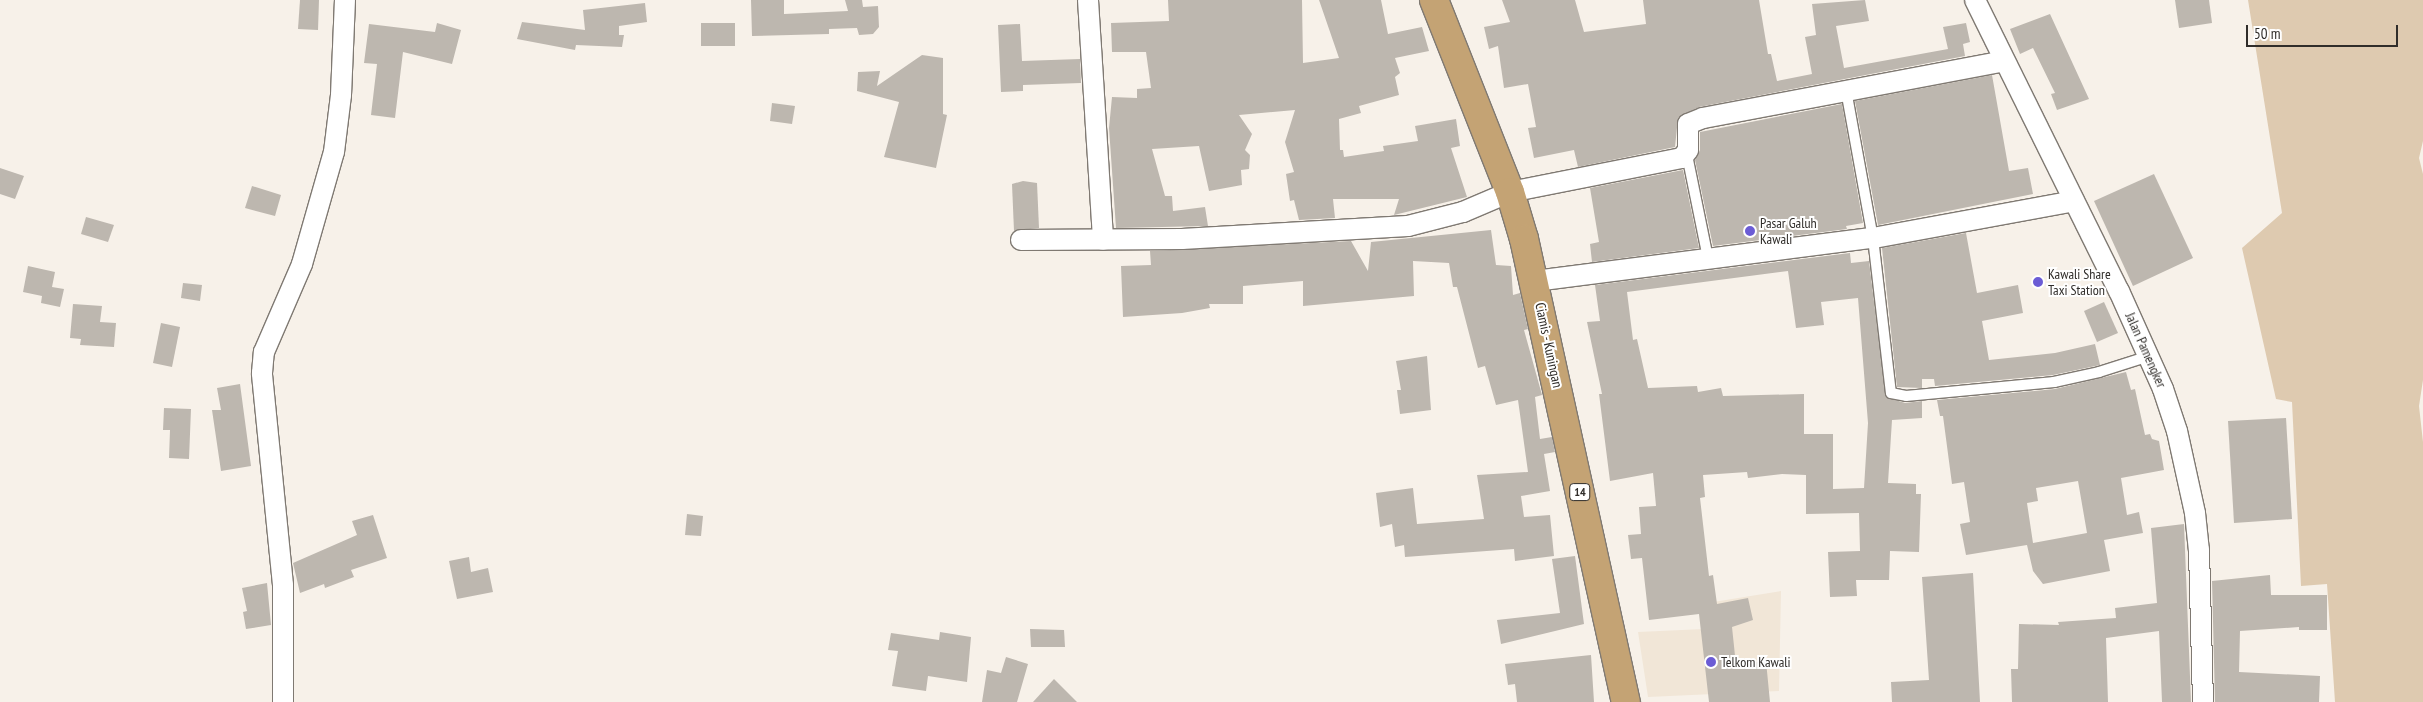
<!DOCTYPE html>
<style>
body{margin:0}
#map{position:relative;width:2423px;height:702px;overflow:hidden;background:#f7f1e9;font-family:"PT Sans Narrow",sans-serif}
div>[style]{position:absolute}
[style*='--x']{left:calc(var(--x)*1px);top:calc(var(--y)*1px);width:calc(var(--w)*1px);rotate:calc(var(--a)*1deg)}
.built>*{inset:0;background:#f1e6d7}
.green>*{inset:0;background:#decab0}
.building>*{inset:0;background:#bdb7af}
.roads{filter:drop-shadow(1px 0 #7f7972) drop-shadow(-1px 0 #7f7972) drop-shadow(0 1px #7f7972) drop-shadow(0 -1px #7f7972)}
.service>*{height:10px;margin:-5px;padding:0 5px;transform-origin:5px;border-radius:5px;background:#fff}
.minor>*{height:20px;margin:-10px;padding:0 10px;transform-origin:10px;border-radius:10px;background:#fff}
.trunk>*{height:28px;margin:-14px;padding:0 14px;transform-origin:14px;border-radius:14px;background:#c4a374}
.dots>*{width:14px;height:14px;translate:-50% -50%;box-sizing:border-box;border:2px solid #fff;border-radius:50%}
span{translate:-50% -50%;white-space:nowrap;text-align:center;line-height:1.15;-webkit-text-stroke:4px #fff;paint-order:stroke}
.shield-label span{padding:1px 4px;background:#fff;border:1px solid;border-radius:4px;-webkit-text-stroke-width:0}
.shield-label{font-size:12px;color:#302d2a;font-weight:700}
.poi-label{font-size:14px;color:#302d2a}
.left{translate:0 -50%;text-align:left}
.street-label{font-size:14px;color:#302d2a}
.scale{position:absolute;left:2246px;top:25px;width:152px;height:22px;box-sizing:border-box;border:2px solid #302d2a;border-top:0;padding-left:6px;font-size:15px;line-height:18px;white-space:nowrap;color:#302d2a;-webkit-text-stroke:4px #fff;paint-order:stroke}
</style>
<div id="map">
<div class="built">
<i style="clip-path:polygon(1781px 591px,1779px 691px,1648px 697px,1638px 632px,1704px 629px,1701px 604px)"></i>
</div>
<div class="green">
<i style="clip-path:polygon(2248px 0,2423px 0,2423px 141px,2419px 158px,2423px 174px,2423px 380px,2419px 406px,2423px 442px,2423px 702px,2335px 702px,2327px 584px,2301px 586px,2292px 402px,2276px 399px,2242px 248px,2282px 213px)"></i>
</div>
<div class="building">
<i style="clip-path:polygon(300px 0,319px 0,318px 30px,298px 29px)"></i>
<i style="clip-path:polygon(751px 0,784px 0,784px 14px,848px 11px,845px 0,862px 0,863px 7px,878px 6px,879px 27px,873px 34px,859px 35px,857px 28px,829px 29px,829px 34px,752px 36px)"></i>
<i style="clip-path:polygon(1168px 0,1302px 0,1303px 63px,1339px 58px,1319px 0,1381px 0,1388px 34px,1422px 27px,1429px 51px,1395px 58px,1400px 73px,1395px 77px,1399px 95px,1359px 106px,1361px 113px,1339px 119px,1340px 150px,1343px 150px,1344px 157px,1384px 151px,1383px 146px,1418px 141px,1415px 126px,1456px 119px,1460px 146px,1451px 148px,1467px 197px,1394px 215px,1399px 199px,1333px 199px,1335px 218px,1299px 220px,1294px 200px,1290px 201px,1286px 174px,1294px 172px,1285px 142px,1295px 110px,1239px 115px,1252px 134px,1245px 150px,1250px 155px,1249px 169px,1241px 170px,1242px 185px,1209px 191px,1199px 146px,1152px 149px,1165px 196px,1172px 196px,1173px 211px,1205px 207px,1208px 226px,1116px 228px,1109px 128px,1112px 97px,1137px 98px,1137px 89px,1151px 88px,1146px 52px,1112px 52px,1111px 23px,1169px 21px)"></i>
<i style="clip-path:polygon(1502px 0,1575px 0,1584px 32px,1646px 24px,1643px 0,1759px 0,1768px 54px,1771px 54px,1777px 81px,1812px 74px,1805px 37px,1816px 35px,1812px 4px,1865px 0,1869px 21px,1836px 26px,1844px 68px,1948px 49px,1943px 27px,1966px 23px,1970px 42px,1963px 44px,1965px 56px,1699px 107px,1678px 118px,1675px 147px,1578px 167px,1574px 150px,1534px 158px,1528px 128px,1536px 127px,1528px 84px,1504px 88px,1498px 46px,1489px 49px,1484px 27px,1510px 22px)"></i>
<i style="clip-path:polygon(2175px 0,2209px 0,2212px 23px,2179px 28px)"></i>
<i style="clip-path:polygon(645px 3px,647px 22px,619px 26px,619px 35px,624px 35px,622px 47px,576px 45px,575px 50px,517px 39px,522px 22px,585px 30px,583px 10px)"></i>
<i style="clip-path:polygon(2050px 14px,2089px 99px,2057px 110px,2051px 94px,2055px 93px,2033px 48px,2020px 54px,2010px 29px)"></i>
<i style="clip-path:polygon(437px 23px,461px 30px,452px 64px,403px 52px,395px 118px,371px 115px,377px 64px,364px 63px,369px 24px,435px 32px)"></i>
<i style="clip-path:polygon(701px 23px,735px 23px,735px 46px,701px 46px)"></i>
<i style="clip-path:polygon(1020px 24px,1022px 61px,1080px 59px,1081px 83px,1023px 85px,1023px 91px,1001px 92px,998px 25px)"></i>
<i style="clip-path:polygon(922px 55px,943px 58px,943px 114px,947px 115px,936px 168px,884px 157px,899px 102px,857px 91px,858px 72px,880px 71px,877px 86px)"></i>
<i style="clip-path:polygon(1992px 75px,2009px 171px,2028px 168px,2033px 194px,1878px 225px,1855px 101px)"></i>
<i style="clip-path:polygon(772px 103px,795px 106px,792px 124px,770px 121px)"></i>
<i style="clip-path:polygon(1842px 104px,1863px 223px,1846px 226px,1847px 229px,1713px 246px,1695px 160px,1700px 150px,1700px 132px)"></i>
<i style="clip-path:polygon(0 168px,24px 176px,15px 199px,0 194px)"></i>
<i style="clip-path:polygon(1683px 170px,1699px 248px,1592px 262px,1590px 244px,1599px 242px,1590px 188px)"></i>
<i style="clip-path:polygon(2154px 174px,2193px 258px,2133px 286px,2094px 201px)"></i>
<i style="clip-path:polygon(1023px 181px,1037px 183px,1039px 228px,1014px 231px,1012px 184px)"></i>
<i style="clip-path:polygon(252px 186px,281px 195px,275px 216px,245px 208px)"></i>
<i style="clip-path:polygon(86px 217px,114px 225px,108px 242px,81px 234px)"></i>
<i style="clip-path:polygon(1491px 230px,1496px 265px,1511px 266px,1513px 295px,1520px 293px,1528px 329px,1524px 330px,1542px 395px,1535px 397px,1540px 439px,1552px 437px,1555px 452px,1544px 454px,1550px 491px,1521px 496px,1524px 517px,1550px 515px,1554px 556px,1515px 561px,1514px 549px,1405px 557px,1404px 545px,1395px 547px,1392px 524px,1380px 527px,1376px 493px,1413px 488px,1417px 524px,1484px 519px,1477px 475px,1528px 472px,1518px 400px,1496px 405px,1485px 366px,1478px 368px,1457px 287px,1453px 287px,1449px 263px,1413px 261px,1414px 296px,1303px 306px,1303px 281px,1243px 286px,1243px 304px,1209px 304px,1210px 308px,1182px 313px,1123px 317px,1121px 266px,1151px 265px,1150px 251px,1351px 241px,1368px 271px,1371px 242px)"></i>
<i style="clip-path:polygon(1966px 233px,1977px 293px,2018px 285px,2023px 313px,1982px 321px,1989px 360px,2055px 353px,2095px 344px,2100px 365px,2053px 375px,1935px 386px,1934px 379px,1922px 379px,1922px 388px,1897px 387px,1882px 248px)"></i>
<i style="clip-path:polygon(evenodd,1850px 253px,1851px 263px,1869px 261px,1886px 397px,1905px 403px,1922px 401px,1922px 418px,1892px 420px,1888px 483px,1916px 484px,1916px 494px,1921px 494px,1919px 552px,1890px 551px,1889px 580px,1856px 580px,1857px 596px,1830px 597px,1828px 552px,1860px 551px,1859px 513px,1806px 514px,1806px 475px,1782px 474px,1748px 478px,1747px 472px,1703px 475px,1705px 497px,1700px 498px,1709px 576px,1713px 575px,1717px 604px,1748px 598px,1753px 620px,1732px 627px,1736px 665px,1766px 661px,1770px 702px,1709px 702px,1699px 614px,1649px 620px,1642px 558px,1631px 559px,1628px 535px,1641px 534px,1639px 507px,1656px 506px,1653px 473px,1610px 481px,1599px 394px,1602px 394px,1587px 322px,1600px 321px,1595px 285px,1850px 253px,1788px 271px,1796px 328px,1824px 325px,1821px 302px,1858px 298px,1868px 423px,1864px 488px,1833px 489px,1833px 434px,1804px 434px,1804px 394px,1723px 396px,1721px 388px,1698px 392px,1697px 386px,1648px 388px,1637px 339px,1633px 340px,1627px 292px,1788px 271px)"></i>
<i style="clip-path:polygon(28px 266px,55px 272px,52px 287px,64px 289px,60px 307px,41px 303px,42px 296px,23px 292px)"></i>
<i style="clip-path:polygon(183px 283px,202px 285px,200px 301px,181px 298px)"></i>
<i style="clip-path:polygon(2104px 302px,2118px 333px,2097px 342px,2084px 311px)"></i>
<i style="clip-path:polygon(73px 304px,102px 306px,100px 322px,116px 323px,114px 347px,80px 345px,81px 339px,70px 338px)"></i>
<i style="clip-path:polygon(161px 323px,180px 327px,172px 367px,153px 363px)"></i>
<i style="clip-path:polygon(1427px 356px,1431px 410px,1400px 414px,1397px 390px,1401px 390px,1396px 361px)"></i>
<i style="clip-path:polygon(evenodd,2126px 372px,2131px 390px,2135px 389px,2145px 435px,2150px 434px,2152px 439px,2159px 441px,2164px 470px,2121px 478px,2127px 515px,2139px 512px,2143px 533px,2104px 540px,2110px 571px,2043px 584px,2033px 571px,2027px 545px,1966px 555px,1960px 524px,1970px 522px,1964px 482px,1952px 484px,1943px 416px,1940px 416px,1937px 400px,2055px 389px,2126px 372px,2078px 481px,2087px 533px,2033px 543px,2027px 503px,2038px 501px,2036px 488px,2078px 481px)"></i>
<i style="clip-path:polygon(240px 384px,251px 466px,221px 471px,212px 410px,221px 410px,217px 388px)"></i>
<i style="clip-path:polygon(164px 408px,191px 409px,189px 459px,169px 458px,170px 430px,163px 430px)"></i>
<i style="clip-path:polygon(2286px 418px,2292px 519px,2234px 523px,2228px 421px)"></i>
<i style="clip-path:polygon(687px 514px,703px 516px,701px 536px,685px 535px)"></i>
<i style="clip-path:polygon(373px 515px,387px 558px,351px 570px,354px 577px,325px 588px,324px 584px,300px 593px,293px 563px,357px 535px,352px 521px)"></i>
<i style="clip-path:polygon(2184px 524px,2191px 702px,2162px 702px,2159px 631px,2106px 638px,2108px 702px,2012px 702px,2011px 669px,2018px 669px,2019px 624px,2059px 625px,2058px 622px,2116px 618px,2115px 608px,2157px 603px,2151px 528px)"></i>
<i style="clip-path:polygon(1575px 556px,1584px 624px,1501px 644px,1497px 620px,1560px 613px,1552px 559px)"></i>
<i style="clip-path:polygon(469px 557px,471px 572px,488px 568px,493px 592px,457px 599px,449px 561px)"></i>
<i style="clip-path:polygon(1973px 573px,1980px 702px,1892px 702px,1891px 682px,1929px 680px,1922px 577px)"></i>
<i style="clip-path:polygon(2270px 575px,2271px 595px,2327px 595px,2327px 630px,2299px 630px,2299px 627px,2240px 631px,2239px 672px,2320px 676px,2319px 702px,2215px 702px,2212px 581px)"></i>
<i style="clip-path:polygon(267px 583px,271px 625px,246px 629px,243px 612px,247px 611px,242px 588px)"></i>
<i style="clip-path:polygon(1030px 629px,1064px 630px,1065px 647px,1031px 647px)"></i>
<i style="clip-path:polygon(940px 632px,971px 637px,967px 682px,928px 676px,926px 691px,892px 686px,898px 651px,888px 650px,891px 633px,939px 640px)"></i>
<i style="clip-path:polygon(1591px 655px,1594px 702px,1517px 702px,1515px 684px,1508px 685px,1505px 664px)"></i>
<i style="clip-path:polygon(1006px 657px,1028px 664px,1017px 702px,982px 702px,987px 670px,1001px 673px)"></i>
<i style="clip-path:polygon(1054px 679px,1077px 702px,1033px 702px)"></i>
</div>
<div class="roads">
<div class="service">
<i style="--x:1846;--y:90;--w:150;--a:79.7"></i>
<i style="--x:1873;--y:238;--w:156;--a:83.4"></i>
<i style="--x:1891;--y:393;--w:15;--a:11"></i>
<i style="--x:1906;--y:396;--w:149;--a:-5.4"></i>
<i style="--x:2054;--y:382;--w:46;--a:-12.5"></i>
<i style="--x:2099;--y:372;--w:52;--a:-17.7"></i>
<i style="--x:1687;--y:155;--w:105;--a:78.5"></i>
</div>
<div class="minor">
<i style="--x:1088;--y:0;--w:240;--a:86.4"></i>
<i style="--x:1975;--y:0;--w:325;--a:63.7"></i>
<i style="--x:2119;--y:291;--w:107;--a:65.8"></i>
<i style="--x:2163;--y:389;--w:44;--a:71.6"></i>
<i style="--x:2177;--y:431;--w:84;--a:77.6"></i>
<i style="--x:2195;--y:513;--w:37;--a:84"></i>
<i style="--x:2199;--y:550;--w:152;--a:88.5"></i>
<i style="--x:1021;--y:240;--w:161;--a:-0.4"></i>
<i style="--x:1182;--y:239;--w:226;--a:-3.3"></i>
<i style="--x:1408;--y:226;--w:57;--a:-14.3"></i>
<i style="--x:1463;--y:212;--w:51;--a:-23.1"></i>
<i style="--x:1510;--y:192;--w:175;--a:-11.2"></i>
<i style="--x:1682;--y:158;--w:10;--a:-53"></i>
<i style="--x:1688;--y:150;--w:26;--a:-90"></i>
<i style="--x:1688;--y:124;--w:16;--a:-22"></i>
<i style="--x:1703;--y:118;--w:306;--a:-10.7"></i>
<i style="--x:1535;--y:281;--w:341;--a:-7.3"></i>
<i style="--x:1873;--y:238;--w:204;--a:-10.4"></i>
<i style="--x:283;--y:702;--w:117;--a:-90"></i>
<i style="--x:283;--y:585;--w:213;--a:-95.7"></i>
<i style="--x:262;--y:373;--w:21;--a:-85"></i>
<i style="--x:264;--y:352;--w:96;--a:-66.6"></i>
<i style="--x:302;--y:264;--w:116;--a:-74.1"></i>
<i style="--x:334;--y:152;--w:57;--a:-83"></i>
<i style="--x:341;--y:95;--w:95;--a:-87.6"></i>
</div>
<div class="trunk">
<i style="--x:1434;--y:0;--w:206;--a:68.4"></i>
<i style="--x:1510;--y:192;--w:49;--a:73.4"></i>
<i style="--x:1524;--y:239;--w:474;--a:77.6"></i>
</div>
</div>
<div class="dots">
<i style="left:1750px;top:231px;background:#6b5cd5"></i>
<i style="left:2038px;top:282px;background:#6b5cd5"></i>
<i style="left:1711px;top:662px;background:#6b5cd5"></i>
</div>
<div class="shield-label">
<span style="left:1580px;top:492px">14</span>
</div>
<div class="poi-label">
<span class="left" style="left:1760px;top:231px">Pasar Galuh<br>Kawali</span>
<span class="left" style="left:2048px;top:282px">Kawali Share<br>Taxi Station</span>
<span class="left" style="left:1721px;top:662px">Telkom Kawali</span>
</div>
<div class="street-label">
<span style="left:1549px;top:345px;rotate:78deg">Ciamis - Kuningan</span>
<span style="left:2146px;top:350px;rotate:66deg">Jalan Pamengker</span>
</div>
<div class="scale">50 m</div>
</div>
